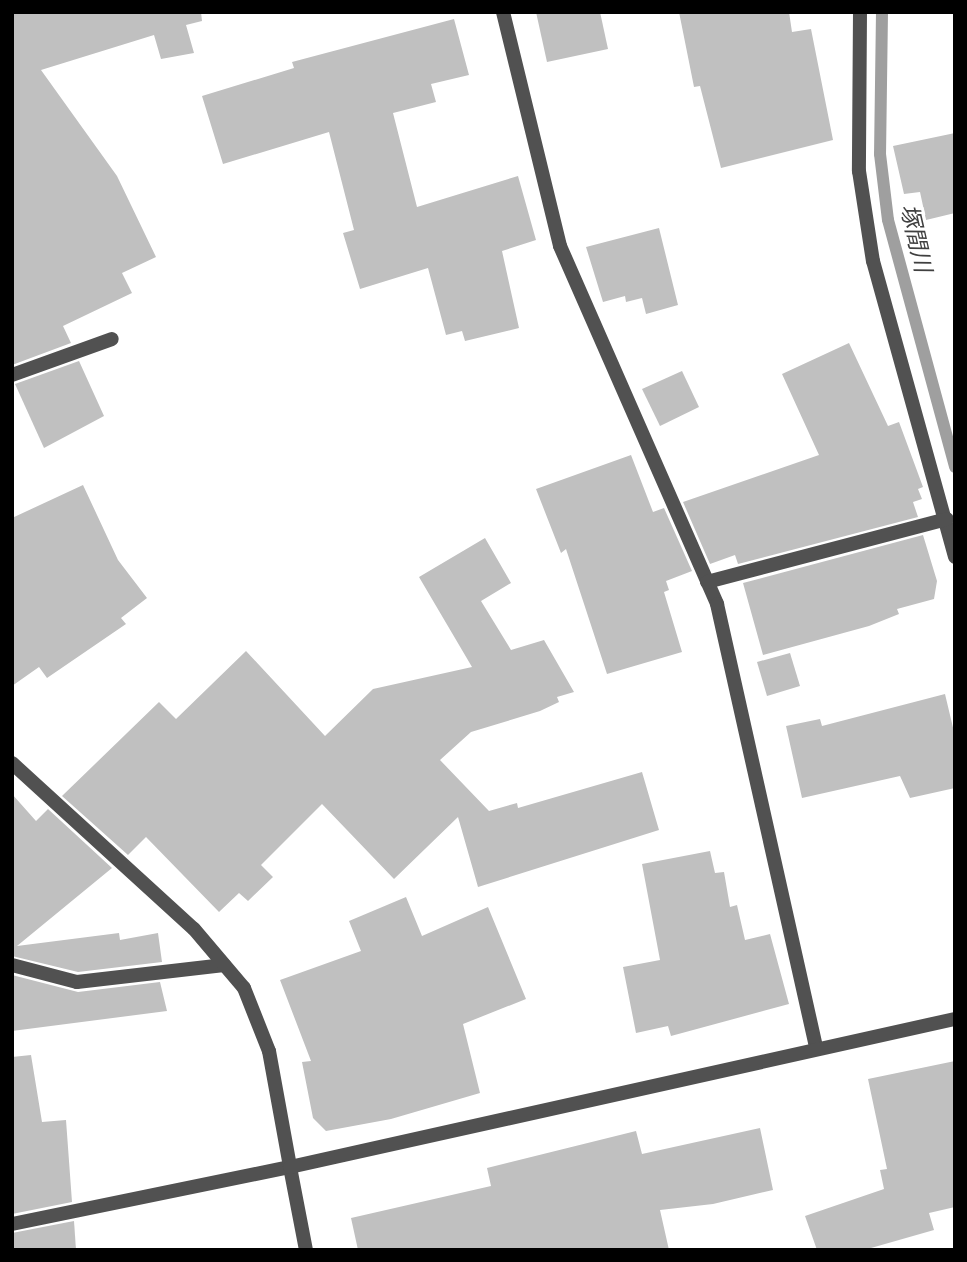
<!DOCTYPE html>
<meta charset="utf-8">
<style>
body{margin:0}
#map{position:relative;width:967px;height:1262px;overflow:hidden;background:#fff;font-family:"Public Sans","Noto Sans JP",sans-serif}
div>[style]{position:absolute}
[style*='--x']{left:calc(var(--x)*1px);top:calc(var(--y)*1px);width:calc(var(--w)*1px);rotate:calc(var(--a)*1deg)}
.stream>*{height:12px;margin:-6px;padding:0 6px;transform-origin:6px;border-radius:6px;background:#9f9f9f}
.building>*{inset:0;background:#c0c0c0}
.service>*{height:14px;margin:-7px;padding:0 7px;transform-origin:7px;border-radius:7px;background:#515151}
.minor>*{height:14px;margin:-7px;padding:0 7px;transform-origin:7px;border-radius:7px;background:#515151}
.tertiary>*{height:14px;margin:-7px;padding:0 7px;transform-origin:7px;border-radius:7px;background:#515151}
span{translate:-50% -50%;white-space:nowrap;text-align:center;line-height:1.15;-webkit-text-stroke:6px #fff;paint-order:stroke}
.water-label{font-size:23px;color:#404040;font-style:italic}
.frame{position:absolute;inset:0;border:14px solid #000;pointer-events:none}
</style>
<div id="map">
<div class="stream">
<i style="--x:882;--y:12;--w:142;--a:90.8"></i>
<i style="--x:880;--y:154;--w:66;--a:83.1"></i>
<i style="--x:888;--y:220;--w:256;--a:74.8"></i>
</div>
<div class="building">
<i style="clip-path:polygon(12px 12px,201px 12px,202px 21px,186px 25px,194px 53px,161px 59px,154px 35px,41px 70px,117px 176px,156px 257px,122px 273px,132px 293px,63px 326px,71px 343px,12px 365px)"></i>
<i style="clip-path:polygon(536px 12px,600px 12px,608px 49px,547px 62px)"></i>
<i style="clip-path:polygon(679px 12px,789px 12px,792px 32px,811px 29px,833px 140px,721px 168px,700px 86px,694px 87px)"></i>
<i style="clip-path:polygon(454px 19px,469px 75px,431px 84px,436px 102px,393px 113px,417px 207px,518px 176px,536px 240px,502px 251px,519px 328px,465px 341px,462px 331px,446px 335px,428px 268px,360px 289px,343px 233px,354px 230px,329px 132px,223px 164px,202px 96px,294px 68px,292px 62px)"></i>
<i style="clip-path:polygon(955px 133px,955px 213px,926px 220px,920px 192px,904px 194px,893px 146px)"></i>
<i style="clip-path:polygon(659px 228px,678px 305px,646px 314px,642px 298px,626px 302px,625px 296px,603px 302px,586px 247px)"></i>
<i style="clip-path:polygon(849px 343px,888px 426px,899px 422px,923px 487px,918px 489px,922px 499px,913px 502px,918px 517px,738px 564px,735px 555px,710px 564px,683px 502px,819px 455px,782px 374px)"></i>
<i style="clip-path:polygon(79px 361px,104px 416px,44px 448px,15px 384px)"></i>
<i style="clip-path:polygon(682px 371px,699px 407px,660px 426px,642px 389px)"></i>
<i style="clip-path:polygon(631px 455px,653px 512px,664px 508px,692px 571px,666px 581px,669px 590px,664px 592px,682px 652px,607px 674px,566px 549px,561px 553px,536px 489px)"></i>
<i style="clip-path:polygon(83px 485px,118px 560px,147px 598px,121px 618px,126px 624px,47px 678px,39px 667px,12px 686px,12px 518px)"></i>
<i style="clip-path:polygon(923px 535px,937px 581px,934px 599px,897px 609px,899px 614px,869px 626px,763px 655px,743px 583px)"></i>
<i style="clip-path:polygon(485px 538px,511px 583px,481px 601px,511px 650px,544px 640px,574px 692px,557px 697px,559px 702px,540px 711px,471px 732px,440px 760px,489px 811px,517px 803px,518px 808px,642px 772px,659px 830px,478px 887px,458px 817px,394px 879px,322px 804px,261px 865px,273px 877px,248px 901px,239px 893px,219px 912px,146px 837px,128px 855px,62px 796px,159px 702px,176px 719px,246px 651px,325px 736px,373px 689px,472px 667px,419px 577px)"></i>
<i style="clip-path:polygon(790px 653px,800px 686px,767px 696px,757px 662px)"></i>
<i style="clip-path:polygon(945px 694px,955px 736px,955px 788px,910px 798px,900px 776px,802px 798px,786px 726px,820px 719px,822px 726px)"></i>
<i style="clip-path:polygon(12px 794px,36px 821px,48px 809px,112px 868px,17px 946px,119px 933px,120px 940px,158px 933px,162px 962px,78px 972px,12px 956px)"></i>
<i style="clip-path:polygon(710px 851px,715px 873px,724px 872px,730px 907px,737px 905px,745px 940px,770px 934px,789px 1004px,671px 1036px,668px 1026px,636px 1033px,623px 967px,660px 960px,642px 864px)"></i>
<i style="clip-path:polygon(406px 897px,422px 936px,488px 907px,526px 999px,463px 1024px,480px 1093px,391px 1119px,326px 1131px,313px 1118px,302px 1062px,311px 1061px,280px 980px,361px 951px,349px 921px)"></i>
<i style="clip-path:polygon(12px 975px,78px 992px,160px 982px,167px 1011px,12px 1031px)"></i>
<i style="clip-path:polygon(31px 1055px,42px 1122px,66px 1120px,72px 1202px,12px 1214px,12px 1057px)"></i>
<i style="clip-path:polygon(955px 1061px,955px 1207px,929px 1213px,934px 1230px,864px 1250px,817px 1250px,805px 1216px,884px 1189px,880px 1170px,887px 1169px,868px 1079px)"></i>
<i style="clip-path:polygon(760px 1128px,773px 1190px,713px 1204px,660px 1210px,669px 1250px,358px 1250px,351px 1218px,491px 1186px,487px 1168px,636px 1131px,642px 1154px)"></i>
<i style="clip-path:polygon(74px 1221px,76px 1250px,12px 1250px,12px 1233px)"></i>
</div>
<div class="service">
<i style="--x:12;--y:375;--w:106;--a:-19.8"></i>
<i style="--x:12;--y:965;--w:67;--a:14.7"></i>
<i style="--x:77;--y:982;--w:148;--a:-6.6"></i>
</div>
<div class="minor">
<i style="--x:503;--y:12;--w:241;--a:76.3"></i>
<i style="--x:560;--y:246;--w:391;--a:66.3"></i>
<i style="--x:717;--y:604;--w:455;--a:77.4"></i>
<i style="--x:860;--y:12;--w:159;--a:90.4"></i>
<i style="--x:859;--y:171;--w:91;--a:81.2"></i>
<i style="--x:873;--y:261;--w:307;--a:74.5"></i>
<i style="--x:707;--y:582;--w:248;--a:-14.7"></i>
<i style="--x:12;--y:1224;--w:284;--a:-11.6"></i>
<i style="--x:290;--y:1167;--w:85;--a:79.1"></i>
</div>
<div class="tertiary">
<i style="--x:12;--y:763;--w:246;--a:42.4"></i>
<i style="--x:194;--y:929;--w:77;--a:49.7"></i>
<i style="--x:244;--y:988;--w:68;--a:68.4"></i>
<i style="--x:269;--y:1051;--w:118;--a:79.7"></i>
<i style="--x:290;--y:1167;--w:681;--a:-12.55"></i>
</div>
<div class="water-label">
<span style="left:916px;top:238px;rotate:77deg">塚間川</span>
</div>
<div class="frame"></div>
</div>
